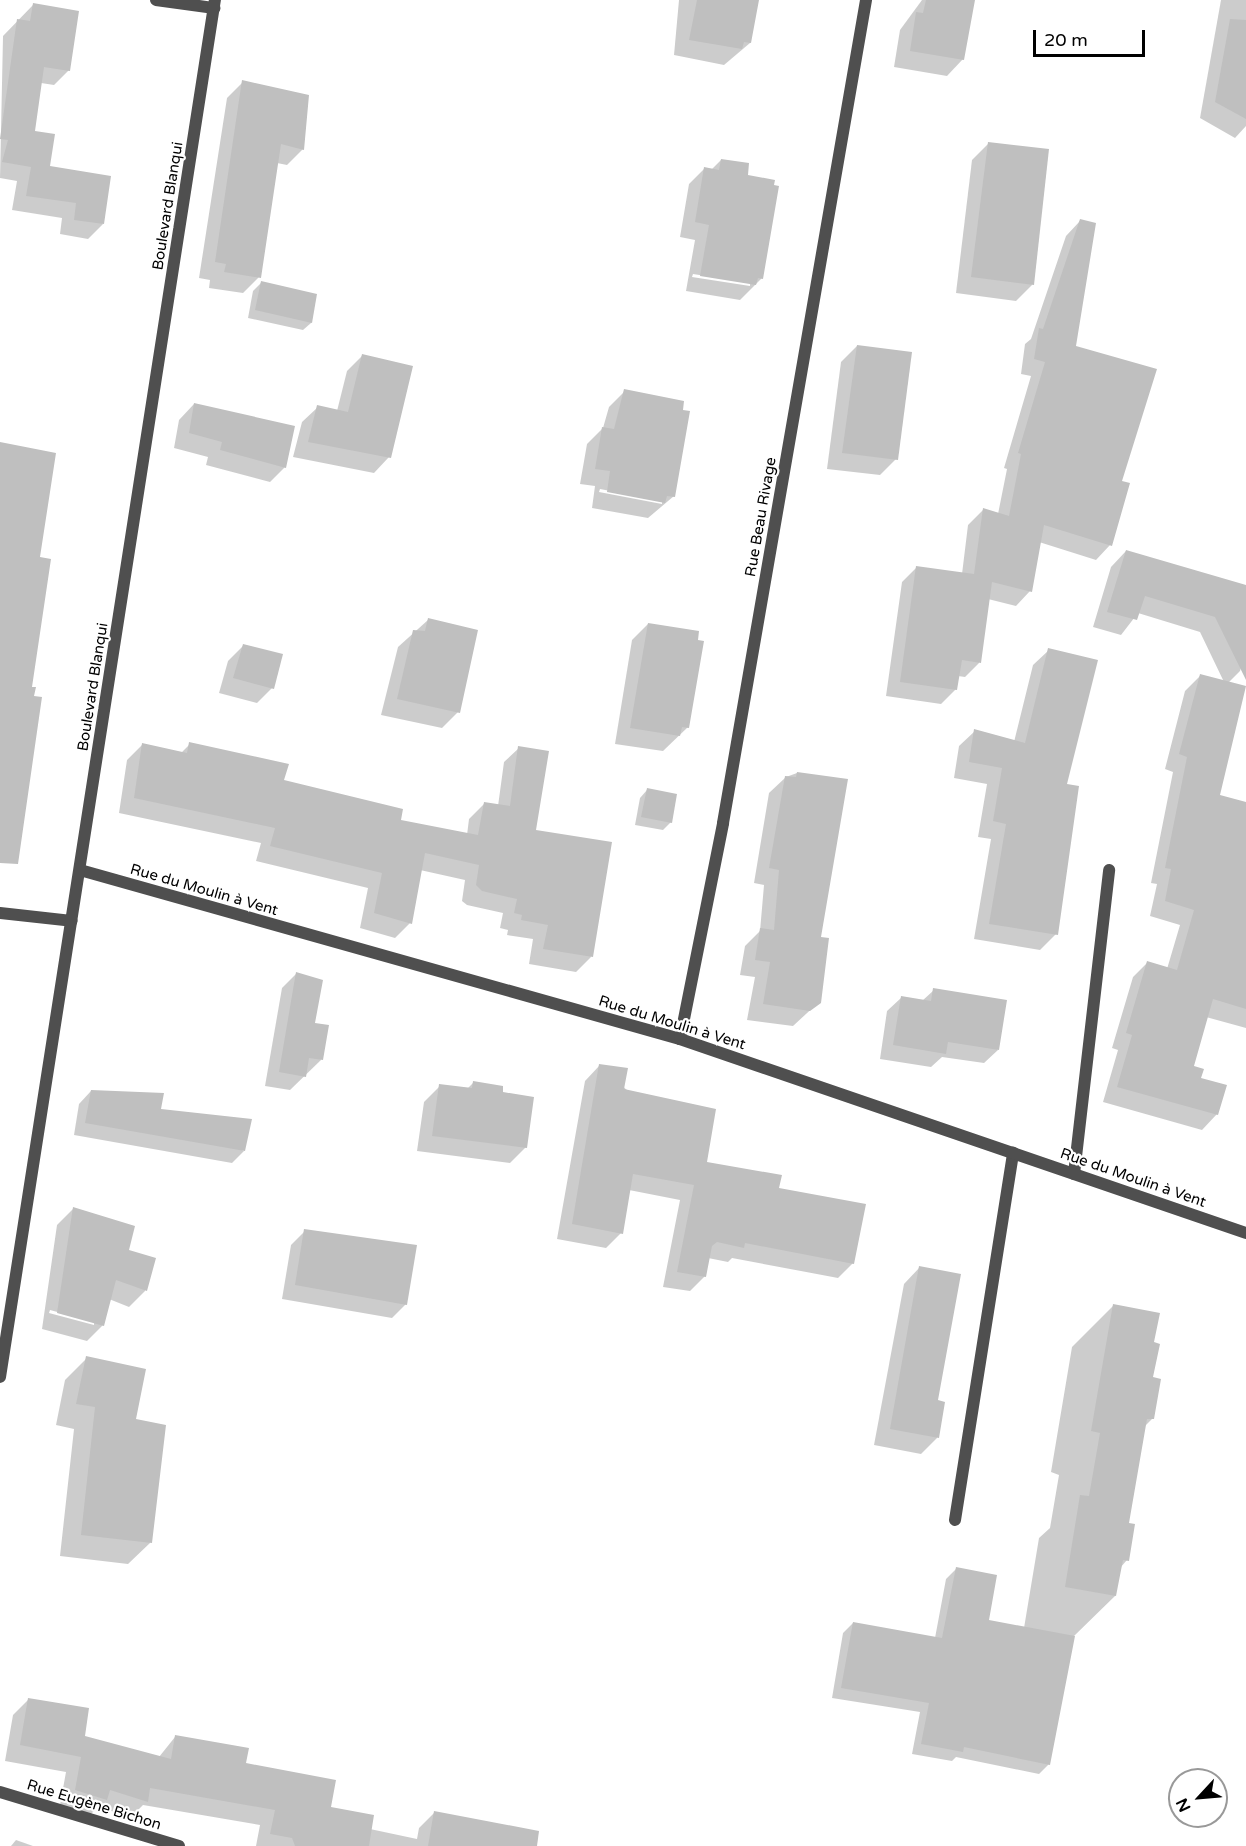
<!DOCTYPE html>
<meta charset="utf-8">
<style>
body{margin:0}
#map{position:relative;width:1246px;height:1846px;overflow:hidden;background:#fff;font-family:"Varela Round",sans-serif}
div>[style]{position:absolute}
[style*='--x']{left:calc(var(--x)*1px);top:calc(var(--y)*1px);width:calc(var(--w)*1px);rotate:calc(var(--a)*1deg)}
.shadow>*{inset:0;background:#0003}
.building>*{inset:0;background:#bfbfbf}
.service>*{height:12px;margin:-6px;padding:0 6px;transform-origin:6px;border-radius:6px;background:#4f4f4f}
.minor>*{height:12px;margin:-6px;padding:0 6px;transform-origin:6px;border-radius:6px;background:#4f4f4f}
.tertiary>*{height:12px;margin:-6px;padding:0 6px;transform-origin:6px;border-radius:6px;background:#4f4f4f}
span{translate:-50% -50%;white-space:nowrap;text-align:center;line-height:1.15;-webkit-text-stroke:4.5px #fff;paint-order:stroke}
.street-label{font-size:15px;color:#000}
.north{position:absolute;left:1168px;top:1768px;width:60px;height:60px;box-sizing:border-box;background:#fff;border:2px solid #999;border-radius:50%;rotate:244deg;font-size:16px;font-weight:700;line-height:24px;text-align:center;color:#000}
.north::after{content:'';display:block;margin:auto;width:21px;height:27px;background:#000;clip-path:polygon(50% 0,100% 100%,50% 72%,0 100%)}
.scale{position:absolute;left:1033px;top:30px;width:112px;height:27px;box-sizing:border-box;border:3px solid #000;border-top:0;padding-left:8px;font-size:18px;line-height:21px;white-space:nowrap;color:#000;-webkit-text-stroke:4px #fff;paint-order:stroke}
</style>
<div id="map">
<div class="shadow">
<i style="clip-path:polygon(679px 0,757px 0,750px 43px,724px 65px,674px 55px)"></i>
<i style="clip-path:polygon(922px 0,966px 0,963px 59px,947px 76px,894px 67px,900px 30px)"></i>
<i style="clip-path:polygon(1221px 0,1246px 0,1246px 126px,1235px 138px,1200px 118px)"></i>
<i style="clip-path:polygon(33px 5px,69px 70px,54px 85px,41px 83px,33px 132px,48px 168px,103px 224px,88px 239px,60px 234px,62px 218px,12px 210px,17px 181px,0 178px,3px 36px)"></i>
<i style="clip-path:polygon(243px 82px,308px 96px,303px 149px,287px 165px,277px 163px,259px 277px,243px 293px,209px 288px,210px 280px,199px 278px,227px 98px)"></i>
<i style="clip-path:polygon(988px 144px,1032px 285px,1016px 301px,956px 293px,972px 160px)"></i>
<i style="clip-path:polygon(evenodd,721px 160px,746px 176px,762px 278px,740px 300px,686px 291px,695px 240px,680px 237px,689px 184px,704px 169px,711px 170px,721px 160px,693px 274px,750px 283px,750px 286px,692px 277px,693px 274px)"></i>
<i style="clip-path:polygon(1080px 221px,1075px 347px,1110px 545px,1096px 560px,1039px 542px,1030px 591px,1016px 606px,988px 599px,979px 663px,965px 677px,958px 676px,956px 689px,941px 704px,886px 696px,902px 582px,917px 567px,962px 574px,968px 525px,983px 510px,998px 514px,1007px 469px,1004px 468px,1031px 376px,1021px 374px,1025px 344px,1031px 339px,1066px 236px)"></i>
<i style="clip-path:polygon(261px 283px,315px 295px,311px 323px,303px 330px,248px 318px,253px 291px)"></i>
<i style="clip-path:polygon(857px 346px,896px 459px,880px 475px,827px 469px,841px 362px)"></i>
<i style="clip-path:polygon(363px 355px,389px 457px,374px 473px,293px 457px,302px 422px,318px 407px,337px 411px,347px 371px)"></i>
<i style="clip-path:polygon(evenodd,625px 391px,674px 496px,648px 518px,592px 508px,595px 486px,580px 484px,587px 444px,603px 428px,609px 407px,625px 391px,600px 489px,662px 501px,662px 504px,599px 492px,600px 489px)"></i>
<i style="clip-path:polygon(194px 404px,285px 467px,270px 482px,206px 465px,208px 457px,174px 448px,179px 420px)"></i>
<i style="clip-path:polygon(1126px 551px,1246px 587px,1246px 652px,1240px 671px,1228px 683px,1218px 796px,1246px 804px,1246px 1028px,1206px 1017px,1192px 1067px,1217px 1114px,1202px 1130px,1103px 1102px,1118px 1050px,1112px 1048px,1133px 977px,1148px 962px,1167px 969px,1180px 925px,1150px 916px,1157px 884px,1151px 883px,1173px 772px,1165px 769px,1185px 691px,1200px 676px,1224px 682px,1200px 632px,1138px 613px,1121px 635px,1093px 627px,1111px 567px)"></i>
<i style="clip-path:polygon(428px 620px,458px 712px,442px 728px,381px 715px,398px 647px)"></i>
<i style="clip-path:polygon(648px 624px,688px 727px,663px 751px,615px 744px,632px 640px)"></i>
<i style="clip-path:polygon(244px 645px,272px 688px,257px 703px,219px 693px,228px 661px)"></i>
<i style="clip-path:polygon(1049px 650px,1066px 785px,1056px 934px,1040px 950px,974px 939px,991px 839px,978px 837px,987px 784px,954px 778px,959px 746px,975px 731px,1014px 742px,1033px 665px)"></i>
<i style="clip-path:polygon(190px 744px,282px 781px,400px 822px,467px 835px,469px 819px,484px 804px,498px 806px,504px 762px,519px 748px,535px 831px,591px 957px,576px 972px,529px 964px,533px 939px,507px 935px,508px 930px,500px 928px,503px 913px,467px 905px,462px 901px,465px 880px,420px 870px,410px 923px,395px 938px,360px 928px,368px 888px,256px 861px,261px 843px,119px 813px,127px 760px,142px 745px,181px 753px)"></i>
<i style="clip-path:polygon(797px 773px,819px 938px,819px 1002px,793px 1026px,747px 1020px,755px 977px,740px 975px,745px 946px,760px 931px,764px 885px,754px 883px,769px 793px,786px 777px)"></i>
<i style="clip-path:polygon(647px 790px,671px 822px,663px 830px,635px 825px,640px 798px)"></i>
<i style="clip-path:polygon(296px 974px,321px 1060px,290px 1090px,265px 1086px,282px 988px)"></i>
<i style="clip-path:polygon(934px 990px,998px 1050px,984px 1063px,942px 1057px,931px 1067px,880px 1059px,887px 1011px,901px 998px,922px 1001px)"></i>
<i style="clip-path:polygon(600px 1065px,705px 1163px,778px 1189px,853px 1263px,838px 1278px,732px 1258px,728px 1262px,708px 1258px,705px 1276px,690px 1291px,663px 1287px,680px 1200px,629px 1190px,621px 1233px,606px 1248px,557px 1239px,585px 1081px)"></i>
<i style="clip-path:polygon(473px 1083px,501px 1093px,526px 1147px,510px 1163px,417px 1151px,424px 1102px,440px 1086px,467px 1089px)"></i>
<i style="clip-path:polygon(91px 1091px,159px 1110px,244px 1151px,232px 1163px,74px 1135px,79px 1104px)"></i>
<i style="clip-path:polygon(evenodd,73px 1209px,127px 1251px,154px 1259px,145px 1291px,129px 1307px,109px 1299px,103px 1325px,87px 1341px,42px 1329px,57px 1225px,73px 1209px,50px 1310px,94px 1322px,94px 1325px,49px 1313px,50px 1310px)"></i>
<i style="clip-path:polygon(305px 1231px,406px 1304px,392px 1318px,282px 1299px,291px 1245px)"></i>
<i style="clip-path:polygon(920px 1267px,937px 1438px,921px 1454px,874px 1445px,904px 1284px)"></i>
<i style="clip-path:polygon(1113px 1306px,1152px 1343px,1152px 1419px,1144px 1427px,1127px 1524px,1127px 1560px,1120px 1568px,1115px 1596px,1073px 1637px,1049px 1764px,1039px 1774px,956px 1757px,952px 1761px,912px 1754px,920px 1712px,832px 1698px,843px 1633px,853px 1623px,935px 1638px,946px 1579px,956px 1569px,987px 1621px,1024px 1628px,1039px 1538px,1050px 1528px,1059px 1475px,1051px 1472px,1072px 1347px)"></i>
<i style="clip-path:polygon(87px 1358px,134px 1420px,150px 1543px,128px 1564px,60px 1556px,74px 1429px,56px 1425px,65px 1380px)"></i>
<i style="clip-path:polygon(29px 1699px,83px 1737px,159px 1757px,175px 1737px,245px 1764px,370px 1829px,417px 1839px,419px 1828px,434px 1813px,478px 1846px,256px 1846px,260px 1825px,143px 1805px,131px 1817px,98px 1807px,90px 1815px,60px 1805px,66px 1772px,5px 1761px,13px 1715px)"></i>
<i style="clip-path:polygon(16px 1840px,33px 1846px,11px 1846px)"></i>
</div>
<div class="building">
<i style="clip-path:polygon(697px 0,759px 0,751px 43px,744px 42px,742px 49px,689px 40px)"></i>
<i style="clip-path:polygon(926px 0,975px 0,964px 60px,910px 51px,916px 12px,923px 13px)"></i>
<i style="clip-path:polygon(33px 3px,79px 11px,70px 71px,44px 67px,35px 131px,55px 134px,50px 166px,111px 176px,104px 224px,74px 220px,76px 203px,26px 196px,31px 167px,2px 162px,8px 140px,0 139px,17px 19px,30px 21px)"></i>
<i style="clip-path:polygon(1230px 19px,1246px 20px,1246px 119px,1215px 102px)"></i>
<i style="clip-path:polygon(242px 80px,309px 95px,304px 150px,281px 144px,261px 278px,224px 272px,226px 264px,215px 262px)"></i>
<i style="clip-path:polygon(988px 142px,1049px 149px,1034px 285px,971px 277px)"></i>
<i style="clip-path:polygon(721px 159px,749px 163px,748px 175px,775px 180px,774px 185px,779px 186px,763px 279px,758px 278px,756px 285px,700px 276px,709px 225px,695px 222px,704px 167px,719px 170px)"></i>
<i style="clip-path:polygon(1080px 219px,1096px 223px,1076px 346px,1157px 369px,1122px 481px,1130px 483px,1112px 546px,1044px 525px,1032px 592px,992px 582px,981px 663px,962px 660px,957px 690px,900px 682px,916px 566px,974px 574px,983px 508px,1009px 516px,1021px 454px,1018px 453px,1045px 362px,1034px 359px,1039px 328px,1043px 329px)"></i>
<i style="clip-path:polygon(261px 281px,317px 294px,312px 323px,255px 310px)"></i>
<i style="clip-path:polygon(857px 345px,912px 352px,898px 460px,842px 453px)"></i>
<i style="clip-path:polygon(362px 354px,413px 366px,391px 458px,308px 442px,317px 405px,348px 412px)"></i>
<i style="clip-path:polygon(624px 389px,684px 401px,683px 410px,690px 411px,675px 497px,667px 496px,665px 503px,607px 492px,610px 471px,595px 469px,602px 427px,614px 429px)"></i>
<i style="clip-path:polygon(194px 403px,295px 426px,286px 468px,220px 450px,222px 442px,189px 433px)"></i>
<i style="clip-path:polygon(0 442px,56px 453px,40px 557px,51px 559px,32px 687px,36px 687px,34px 696px,42px 697px,18px 864px,0 863px)"></i>
<i style="clip-path:polygon(1126px 550px,1246px 585px,1246px 680px,1215px 617px,1145px 596px,1137px 620px,1107px 612px)"></i>
<i style="clip-path:polygon(428px 618px,478px 630px,460px 713px,397px 699px,413px 630px,425px 631px)"></i>
<i style="clip-path:polygon(648px 623px,699px 631px,698px 640px,704px 641px,689px 728px,682px 727px,680px 736px,630px 728px)"></i>
<i style="clip-path:polygon(243px 644px,283px 654px,274px 689px,233px 678px)"></i>
<i style="clip-path:polygon(1048px 648px,1098px 660px,1067px 784px,1079px 786px,1058px 935px,989px 924px,1006px 824px,993px 821px,1002px 768px,969px 762px,974px 729px,1025px 743px)"></i>
<i style="clip-path:polygon(1200px 674px,1246px 686px,1220px 795px,1246px 802px,1246px 1009px,1213px 999px,1194px 1066px,1204px 1069px,1201px 1078px,1227px 1085px,1218px 1115px,1117px 1087px,1132px 1035px,1126px 1033px,1147px 961px,1177px 970px,1194px 910px,1165px 901px,1171px 869px,1165px 868px,1187px 757px,1179px 754px)"></i>
<i style="clip-path:polygon(189px 742px,289px 764px,284px 780px,403px 809px,401px 820px,478px 835px,484px 802px,510px 806px,518px 746px,549px 751px,536px 830px,612px 842px,593px 957px,543px 949px,548px 925px,521px 920px,522px 915px,514px 913px,517px 899px,482px 891px,476px 885px,479px 865px,425px 853px,412px 924px,374px 913px,382px 873px,270px 846px,275px 828px,134px 798px,142px 743px,187px 753px)"></i>
<i style="clip-path:polygon(797px 772px,848px 779px,821px 937px,829px 938px,821px 1003px,810px 1011px,763px 1004px,770px 962px,755px 960px,760px 928px,774px 930px,779px 870px,769px 868px,785px 776px,796px 777px)"></i>
<i style="clip-path:polygon(647px 788px,677px 794px,672px 823px,641px 817px)"></i>
<i style="clip-path:polygon(296px 972px,323px 980px,315px 1023px,329px 1025px,323px 1060px,309px 1058px,306px 1077px,279px 1072px)"></i>
<i style="clip-path:polygon(933px 988px,1007px 1000px,999px 1050px,948px 1042px,946px 1054px,893px 1045px,901px 996px,931px 1001px)"></i>
<i style="clip-path:polygon(599px 1064px,628px 1068px,624px 1089px,716px 1109px,707px 1162px,782px 1175px,779px 1188px,866px 1204px,854px 1264px,745px 1243px,744px 1248px,717px 1242px,712px 1246px,706px 1277px,677px 1272px,694px 1185px,633px 1174px,623px 1234px,572px 1224px)"></i>
<i style="clip-path:polygon(473px 1081px,503px 1086px,503px 1092px,534px 1097px,527px 1148px,432px 1136px,439px 1084px,472px 1088px)"></i>
<i style="clip-path:polygon(91px 1090px,164px 1093px,161px 1109px,252px 1119px,245px 1151px,85px 1123px)"></i>
<i style="clip-path:polygon(73px 1207px,135px 1226px,129px 1250px,156px 1258px,147px 1291px,116px 1280px,104px 1326px,57px 1313px)"></i>
<i style="clip-path:polygon(304px 1229px,417px 1245px,407px 1305px,295px 1285px)"></i>
<i style="clip-path:polygon(919px 1266px,961px 1274px,938px 1400px,945px 1402px,939px 1438px,890px 1429px)"></i>
<i style="clip-path:polygon(1113px 1304px,1160px 1313px,1154px 1342px,1160px 1344px,1153px 1377px,1161px 1379px,1154px 1419px,1147px 1419px,1129px 1523px,1135px 1524px,1129px 1561px,1123px 1560px,1116px 1596px,1065px 1587px,1080px 1495px,1089px 1496px,1100px 1433px,1091px 1431px)"></i>
<i style="clip-path:polygon(86px 1356px,146px 1369px,136px 1419px,166px 1425px,152px 1543px,81px 1535px,95px 1407px,76px 1404px)"></i>
<i style="clip-path:polygon(956px 1567px,997px 1575px,989px 1620px,1075px 1636px,1050px 1765px,964px 1747px,963px 1752px,921px 1744px,929px 1703px,841px 1688px,853px 1622px,942px 1638px)"></i>
<i style="clip-path:polygon(28px 1698px,89px 1708px,85px 1736px,171px 1759px,175px 1735px,249px 1748px,246px 1763px,336px 1780px,331px 1807px,374px 1815px,369px 1846px,295px 1846px,292px 1838px,270px 1834px,275px 1810px,150px 1788px,148px 1802px,110px 1790px,107px 1800px,75px 1790px,81px 1757px,20px 1745px)"></i>
<i style="clip-path:polygon(434px 1811px,539px 1831px,537px 1846px,428px 1846px)"></i>
</div>
<div class="service">
<i style="--x:156;--y:0;--w:59;--a:7.9"></i>
<i style="--x:1074;--y:1174;--w:306;--a:-83.4"></i>
<i style="--x:955;--y:1520;--w:372;--a:-81"></i>
</div>
<div class="minor">
<i style="--x:80;--y:870;--w:623;--a:15.73"></i>
<i style="--x:680;--y:1039;--w:598;--a:18.92"></i>
<i style="--x:0;--y:913;--w:72;--a:6.3"></i>
<i style="--x:680;--y:1039;--w:220;--a:-78.7"></i>
<i style="--x:723;--y:823;--w:835;--a:-80.14"></i>
</div>
<div class="tertiary">
<i style="--x:0;--y:1377;--w:1394;--a:-81.13"></i>
<i style="--x:0;--y:1792;--w:187;--a:16.8"></i>
</div>
<div class="street-label">
<span style="left:168px;top:206px;rotate:-81deg">Boulevard Blanqui</span>
<span style="left:761px;top:517px;rotate:-80deg">Rue Beau Rivage</span>
<span style="left:93px;top:687px;rotate:-81deg">Boulevard Blanqui</span>
<span style="left:204px;top:890px;rotate:16deg">Rue du Moulin à Vent</span>
<span style="left:672px;top:1023px;rotate:17deg">Rue du Moulin à Vent</span>
<span style="left:1133px;top:1178px;rotate:19deg">Rue du Moulin à Vent</span>
<span style="left:94px;top:1805px;rotate:17deg">Rue Eugène Bichon</span>
</div>
<div class="north">N</div>
<div class="scale">20 m</div>
</div>
